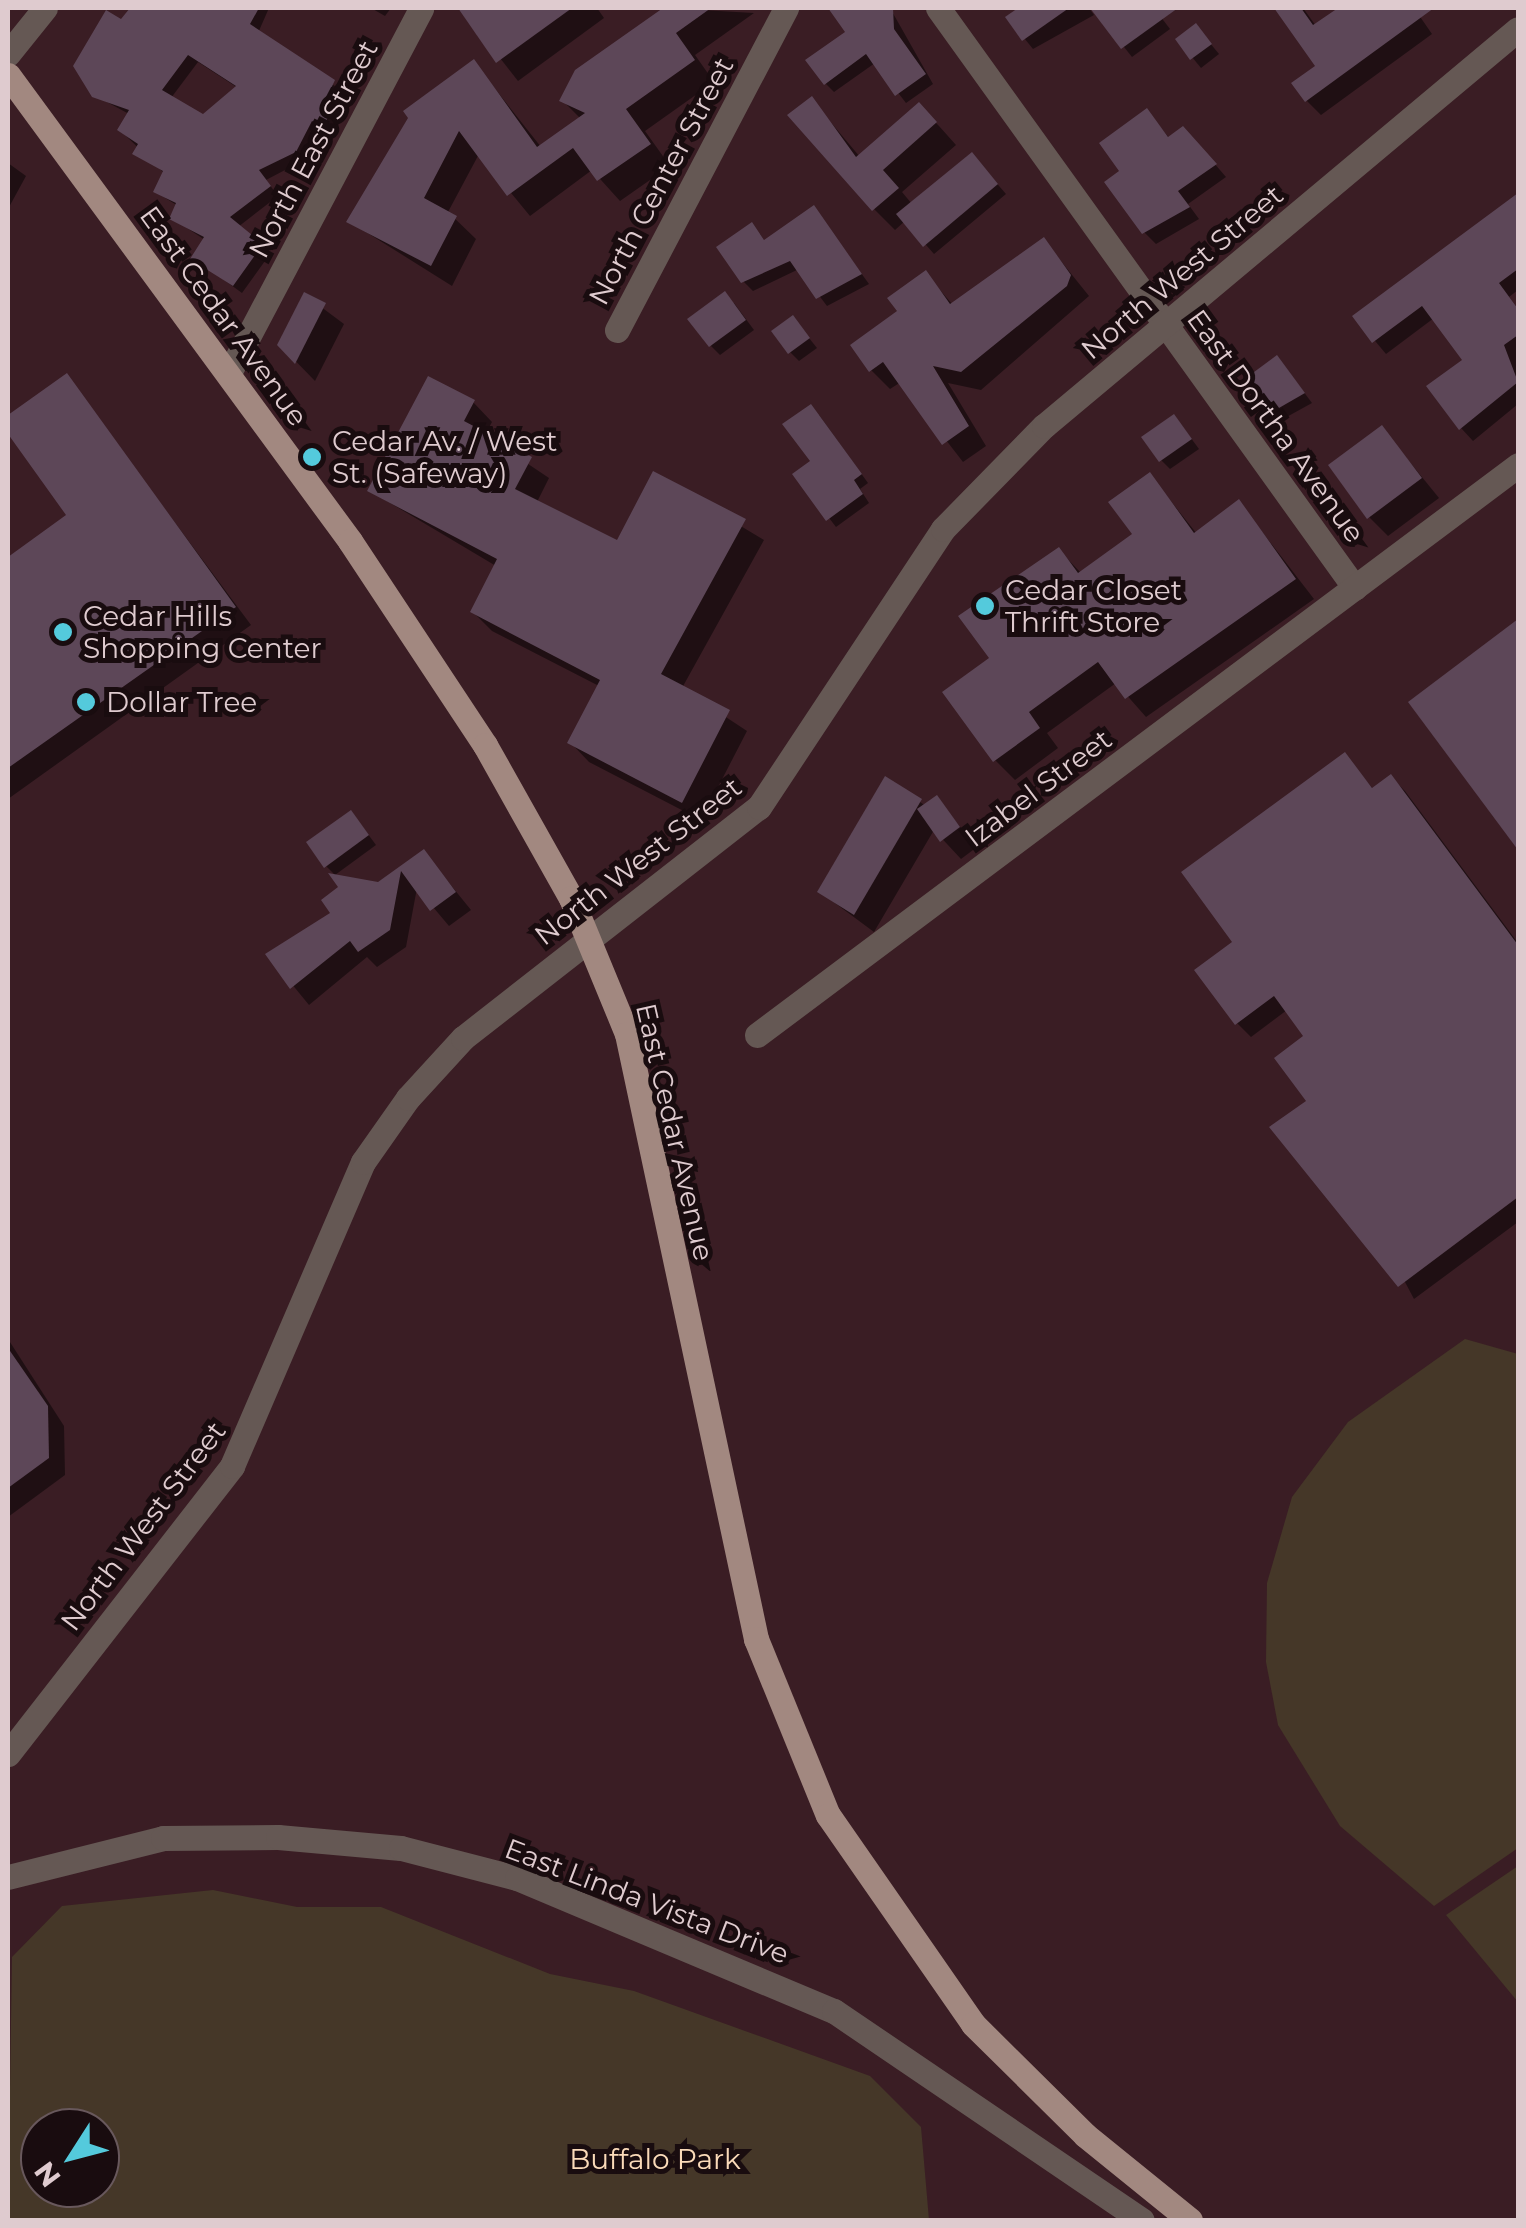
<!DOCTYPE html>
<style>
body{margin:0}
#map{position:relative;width:1526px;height:2228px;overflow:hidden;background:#3a1d24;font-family:Montserrat,sans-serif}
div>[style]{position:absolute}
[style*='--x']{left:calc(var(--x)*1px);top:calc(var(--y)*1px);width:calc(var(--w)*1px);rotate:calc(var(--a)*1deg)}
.green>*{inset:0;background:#453728}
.shadow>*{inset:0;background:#0007}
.building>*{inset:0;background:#5d4758}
.minor>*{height:25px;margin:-12.5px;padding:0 12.5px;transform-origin:12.5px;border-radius:12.5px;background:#655854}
.major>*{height:25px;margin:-12.5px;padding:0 12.5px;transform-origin:12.5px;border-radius:12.5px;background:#a28880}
.dots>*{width:28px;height:28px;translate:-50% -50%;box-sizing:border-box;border:5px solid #190c0f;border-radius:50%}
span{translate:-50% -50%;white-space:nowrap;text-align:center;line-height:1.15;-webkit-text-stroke:10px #190c0f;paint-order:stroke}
.street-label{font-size:28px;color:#dfcbcf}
.poi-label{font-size:28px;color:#dfcbcf}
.left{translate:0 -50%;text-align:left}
.park-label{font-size:28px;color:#fadab9}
.frame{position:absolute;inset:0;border:10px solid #dfcbcf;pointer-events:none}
.north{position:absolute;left:20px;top:2108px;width:100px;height:100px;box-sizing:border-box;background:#190c0f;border:2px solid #68585c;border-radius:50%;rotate:234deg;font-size:28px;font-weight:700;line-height:40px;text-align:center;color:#dfcbcf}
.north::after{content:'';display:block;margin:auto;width:35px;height:45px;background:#54cadc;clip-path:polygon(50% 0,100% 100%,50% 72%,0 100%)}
</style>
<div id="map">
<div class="green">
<i style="clip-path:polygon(1465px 1339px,1518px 1354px,1518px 1848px,1434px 1906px,1340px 1826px,1278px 1725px,1266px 1662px,1267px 1583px,1292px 1497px,1348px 1422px)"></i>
<i style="clip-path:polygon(1518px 1866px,1518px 2002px,1446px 1915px)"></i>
<i style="clip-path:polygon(evenodd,213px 1890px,297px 1907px,381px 1907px,550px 1974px,634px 1991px,870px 2076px,921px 2127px,929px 2220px,8px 2220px,12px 1957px,62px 1906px,213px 1890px,40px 2128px,100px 2128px,100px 2188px,40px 2188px,40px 2128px)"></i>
</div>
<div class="shadow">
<i style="clip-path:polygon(evenodd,133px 8px,269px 8px,258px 33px,342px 91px,332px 134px,322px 128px,304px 160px,266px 180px,278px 196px,238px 227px,270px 254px,242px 293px,194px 258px,205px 240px,172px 218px,178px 206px,156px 192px,165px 174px,120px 130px,129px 114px,94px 95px,133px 8px,198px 62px,238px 88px,204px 117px,171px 98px,198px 62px)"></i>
<i style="clip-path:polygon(371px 8px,391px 8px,385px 16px)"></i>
<i style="clip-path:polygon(477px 8px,597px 8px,604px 18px,518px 81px,466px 15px)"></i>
<i style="clip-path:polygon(666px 8px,754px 13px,695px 55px,714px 82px,645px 131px,670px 166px,620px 201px,592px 170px,530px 216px,479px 154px,448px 212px,476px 239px,452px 286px,350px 222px,474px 62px,541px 147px,581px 119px,562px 100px,577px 71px)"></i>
<i style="clip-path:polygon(890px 8px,933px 84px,906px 103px,875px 63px,834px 92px,826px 84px,848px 32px,833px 9px)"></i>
<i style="clip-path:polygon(1022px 8px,1089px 8px,1094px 15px,1033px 49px,1008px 18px)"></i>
<i style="clip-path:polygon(1116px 8px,1154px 8px,1170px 29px,1132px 57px,1101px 18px)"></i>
<i style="clip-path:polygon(1277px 8px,1303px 8px,1316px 26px,1343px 8px,1414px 8px,1432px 34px,1321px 115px,1307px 101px,1318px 66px)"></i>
<i style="clip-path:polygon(1196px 26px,1219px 54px,1201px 68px,1178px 40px)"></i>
<i style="clip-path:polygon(812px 100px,860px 157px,918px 105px,939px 126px,956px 145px,902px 192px,912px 204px,980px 164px,1006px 194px,934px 254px,905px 221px,895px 230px,874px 209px)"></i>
<i style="clip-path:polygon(1147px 111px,1170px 139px,1195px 141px,1226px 177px,1188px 204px,1199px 219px,1156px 244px,1144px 232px)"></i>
<i style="clip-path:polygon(8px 163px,26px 176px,8px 209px)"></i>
<i style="clip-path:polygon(1518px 197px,1518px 290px,1509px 297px,1518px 309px,1518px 404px,1473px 441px,1461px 428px,1465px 360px,1434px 318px,1386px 354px,1355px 317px)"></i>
<i style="clip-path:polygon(814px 208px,869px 284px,827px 306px,799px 269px,753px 291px,743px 281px,760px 234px,765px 242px)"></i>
<i style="clip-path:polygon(1044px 240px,1089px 296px,981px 390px,948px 383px,986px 446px,963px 462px,901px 382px,890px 389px,871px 370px,925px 273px,953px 305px)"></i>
<i style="clip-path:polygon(305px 295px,344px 324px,315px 381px,280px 345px)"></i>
<i style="clip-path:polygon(734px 303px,754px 330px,720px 355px,711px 346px)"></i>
<i style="clip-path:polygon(793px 318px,817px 348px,799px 361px,790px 352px)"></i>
<i style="clip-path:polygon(1285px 367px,1312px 403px,1283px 419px,1274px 410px)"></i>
<i style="clip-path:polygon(66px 376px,251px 625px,8px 799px,8px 560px,69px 515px,8px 418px)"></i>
<i style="clip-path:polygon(473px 402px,492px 422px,485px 435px,549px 478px,537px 502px,618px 544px,654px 474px,764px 540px,682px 688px,747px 731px,701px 820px,589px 762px,570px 742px,599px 686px,492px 631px,473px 612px,496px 566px,370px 491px)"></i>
<i style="clip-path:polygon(819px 415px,868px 483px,860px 489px,869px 503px,836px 527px,796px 475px,813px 462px)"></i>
<i style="clip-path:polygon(1182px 426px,1199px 449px,1170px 469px,1161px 460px)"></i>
<i style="clip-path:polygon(1382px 428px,1439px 498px,1388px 536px,1369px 517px)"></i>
<i style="clip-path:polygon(1150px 475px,1197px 534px,1239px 502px,1314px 599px,1146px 717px,1116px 683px,1047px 733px,1058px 748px,1015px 780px,995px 760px,992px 658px,1059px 550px,1081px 573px,1135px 535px)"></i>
<i style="clip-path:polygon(1518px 622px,1518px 846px,1411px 702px)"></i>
<i style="clip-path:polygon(1344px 755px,1374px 790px,1391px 777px,1405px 791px,1518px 943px,1518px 1222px,1414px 1299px,1309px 1101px,1307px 1037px,1287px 1010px,1251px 1037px,1237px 1023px,1236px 942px)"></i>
<i style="clip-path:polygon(886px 780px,926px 806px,936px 798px,977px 847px,961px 859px,934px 830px,874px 932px,820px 892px)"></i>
<i style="clip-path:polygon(359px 822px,376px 845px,335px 875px,326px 866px)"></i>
<i style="clip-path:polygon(424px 852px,471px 910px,449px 926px,417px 888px,406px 947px,377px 967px,367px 957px,309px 1005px,268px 955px)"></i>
<i style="clip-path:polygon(8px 1339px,64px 1426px,65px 1475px,8px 1517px)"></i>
</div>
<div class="building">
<i style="clip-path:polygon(evenodd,130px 8px,259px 8px,250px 24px,335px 80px,328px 95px,337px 100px,323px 127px,312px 121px,296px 152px,259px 170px,271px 186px,230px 217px,263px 244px,233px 286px,190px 259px,204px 237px,169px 219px,176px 203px,153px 192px,163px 171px,132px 154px,138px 144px,117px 130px,129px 110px,92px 97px,73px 66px,106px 10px,121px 19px,130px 8px,188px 55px,236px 86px,203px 114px,162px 90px,188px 55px)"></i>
<i style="clip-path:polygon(458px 8px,572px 8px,496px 63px)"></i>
<i style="clip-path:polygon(663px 8px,711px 8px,676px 33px,695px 60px,626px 109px,651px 144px,597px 181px,573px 148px,507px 196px,459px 131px,424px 198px,457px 216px,431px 266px,346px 222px,408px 118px,403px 111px,474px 59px,537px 147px,585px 113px,559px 101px,575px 70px)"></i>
<i style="clip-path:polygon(828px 8px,893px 8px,894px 29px,926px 74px,895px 96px,866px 54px,824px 85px,805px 60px,845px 32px)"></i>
<i style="clip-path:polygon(1018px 8px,1069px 8px,1022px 41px,1005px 17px)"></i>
<i style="clip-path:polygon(1090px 8px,1178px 8px,1121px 49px)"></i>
<i style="clip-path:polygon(1274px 8px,1301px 8px,1313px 25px,1338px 8px,1434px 8px,1305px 102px,1291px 83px,1315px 66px)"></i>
<i style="clip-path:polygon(1196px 23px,1212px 44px,1190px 60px,1175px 39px)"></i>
<i style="clip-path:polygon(812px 96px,856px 157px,919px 102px,937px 122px,883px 170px,899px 188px,872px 211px,787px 115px)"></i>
<i style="clip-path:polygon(1147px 108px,1168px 137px,1183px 126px,1217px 164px,1178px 191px,1190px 207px,1142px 234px,1104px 182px,1119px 171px,1099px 143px)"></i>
<i style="clip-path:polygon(972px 152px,998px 184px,923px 247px,896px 214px)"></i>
<i style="clip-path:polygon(1518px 193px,1518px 269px,1499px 283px,1518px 309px,1518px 335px,1504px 345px,1518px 382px,1459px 430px,1426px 386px,1462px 360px,1422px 306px,1372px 343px,1352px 316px)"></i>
<i style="clip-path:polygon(814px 205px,862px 274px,816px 299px,790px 261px,741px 283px,716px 247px,752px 222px,764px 240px)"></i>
<i style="clip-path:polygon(1044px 237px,1071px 275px,1067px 286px,961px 372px,933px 366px,969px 426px,942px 445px,883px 362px,869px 372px,850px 345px,897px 311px,887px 298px,926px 270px,950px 304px)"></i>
<i style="clip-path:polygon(725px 291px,746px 320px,709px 347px,687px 319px)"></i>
<i style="clip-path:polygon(304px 292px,326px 303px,295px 364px,277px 345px)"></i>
<i style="clip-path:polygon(793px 315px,810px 338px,788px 354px,771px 331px)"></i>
<i style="clip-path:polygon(1277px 355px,1305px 393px,1272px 412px,1246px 378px)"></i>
<i style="clip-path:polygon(67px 373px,236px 607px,8px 768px,8px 557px,66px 515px,8px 434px,8px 415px)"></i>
<i style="clip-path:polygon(428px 376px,475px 400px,464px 421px,532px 457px,515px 489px,617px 540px,653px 471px,746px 519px,661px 674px,730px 710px,682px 803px,567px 743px,600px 680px,470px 612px,497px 559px,367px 491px)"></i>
<i style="clip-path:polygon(811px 404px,862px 474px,854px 480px,863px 494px,826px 521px,792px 474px,810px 461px,782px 424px)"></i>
<i style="clip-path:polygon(1174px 414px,1192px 439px,1159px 462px,1141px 437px)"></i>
<i style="clip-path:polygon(1382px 425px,1422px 478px,1367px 519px,1328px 465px)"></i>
<i style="clip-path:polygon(1150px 472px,1194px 533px,1239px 499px,1296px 579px,1125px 699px,1098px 662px,1029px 712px,1040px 728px,993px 762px,942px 692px,989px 658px,958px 616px,1059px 547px,1078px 573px,1132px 534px,1108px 502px)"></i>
<i style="clip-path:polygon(1518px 619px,1518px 850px,1408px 702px)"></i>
<i style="clip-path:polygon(1345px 752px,1372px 788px,1391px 774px,1518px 945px,1518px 1197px,1398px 1287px,1269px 1127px,1306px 1101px,1274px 1058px,1303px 1036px,1274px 996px,1235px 1025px,1194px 970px,1232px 942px,1181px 872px)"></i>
<i style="clip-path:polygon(885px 776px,922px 799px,854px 915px,817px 892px)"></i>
<i style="clip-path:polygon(937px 795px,960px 827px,940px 842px,917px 809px)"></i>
<i style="clip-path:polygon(351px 810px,369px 835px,324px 868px,306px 842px)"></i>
<i style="clip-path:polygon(424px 849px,456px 892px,430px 911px,401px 871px,390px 930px,358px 952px,350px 941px,290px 989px,265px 954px,330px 913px,321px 900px,338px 887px,328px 873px,378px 882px)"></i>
<i style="clip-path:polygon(8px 1348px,48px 1406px,49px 1458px,8px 1488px)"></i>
</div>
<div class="minor">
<i style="--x:938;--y:8;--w:714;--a:54.29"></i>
<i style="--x:8;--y:54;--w:59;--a:-51.2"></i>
<i style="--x:617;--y:330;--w:364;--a:-62.3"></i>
<i style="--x:230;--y:371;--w:410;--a:-62.2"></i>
<i style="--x:757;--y:1035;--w:951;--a:-36.83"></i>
<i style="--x:8;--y:1754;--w:365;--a:-52.1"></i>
<i style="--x:232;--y:1466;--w:331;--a:-66.7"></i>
<i style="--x:363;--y:1162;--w:78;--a:-54.9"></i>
<i style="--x:408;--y:1098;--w:81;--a:-47.5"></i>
<i style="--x:463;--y:1038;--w:375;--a:-38"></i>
<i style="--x:759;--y:807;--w:333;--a:-56.5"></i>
<i style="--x:943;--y:529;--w:144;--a:-45.6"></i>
<i style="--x:1044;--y:426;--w:618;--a:-39.95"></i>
<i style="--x:8;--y:1877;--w:160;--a:-14.1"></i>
<i style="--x:163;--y:1838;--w:115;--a:-0.5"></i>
<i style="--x:278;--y:1837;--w:123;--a:5.1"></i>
<i style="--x:401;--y:1848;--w:120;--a:14.5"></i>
<i style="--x:517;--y:1878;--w:344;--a:22.8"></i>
<i style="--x:834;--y:2011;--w:372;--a:34.2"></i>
</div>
<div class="major">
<i style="--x:8;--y:75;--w:578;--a:53.72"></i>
<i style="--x:350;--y:541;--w:245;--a:56.5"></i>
<i style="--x:485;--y:745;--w:176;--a:60.7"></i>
<i style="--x:571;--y:898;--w:147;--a:67.6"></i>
<i style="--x:627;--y:1034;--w:619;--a:77.96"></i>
<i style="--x:756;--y:1639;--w:190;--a:67.8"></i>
<i style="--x:828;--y:1815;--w:254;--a:55.2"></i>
<i style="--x:973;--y:2024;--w:158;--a:44.7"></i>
<i style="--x:1085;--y:2135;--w:135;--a:39"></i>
</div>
<div class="dots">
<i style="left:312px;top:457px;background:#54cadc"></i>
<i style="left:985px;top:606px;background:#54cadc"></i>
<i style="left:63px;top:632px;background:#54cadc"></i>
<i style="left:86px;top:702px;background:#54cadc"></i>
</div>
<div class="street-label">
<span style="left:313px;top:149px;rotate:-62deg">North East Street</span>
<span style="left:661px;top:181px;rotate:-62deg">North Center Street</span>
<span style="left:1182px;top:272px;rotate:-40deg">North West Street</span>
<span style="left:224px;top:316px;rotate:54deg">East Cedar Avenue</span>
<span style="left:1276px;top:426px;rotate:54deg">East Dortha Avenue</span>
<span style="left:1038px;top:788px;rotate:-37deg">Izabel Street</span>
<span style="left:638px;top:861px;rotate:-38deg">North West Street</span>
<span style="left:675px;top:1132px;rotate:77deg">East Cedar Avenue</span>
<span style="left:143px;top:1526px;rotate:-53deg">North West Street</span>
<span style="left:647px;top:1901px;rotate:21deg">East Linda Vista Drive</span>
</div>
<div class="poi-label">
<span class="left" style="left:332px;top:457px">Cedar Av. / West<br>St. (Safeway)</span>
<span class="left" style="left:1005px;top:606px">Cedar Closet<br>Thrift Store</span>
<span class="left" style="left:83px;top:632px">Cedar Hills<br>Shopping Center</span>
<span class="left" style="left:106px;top:702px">Dollar Tree</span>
</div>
<div class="park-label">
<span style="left:655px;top:2159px">Buffalo Park</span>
</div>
<div class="frame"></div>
<div class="north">N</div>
</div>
